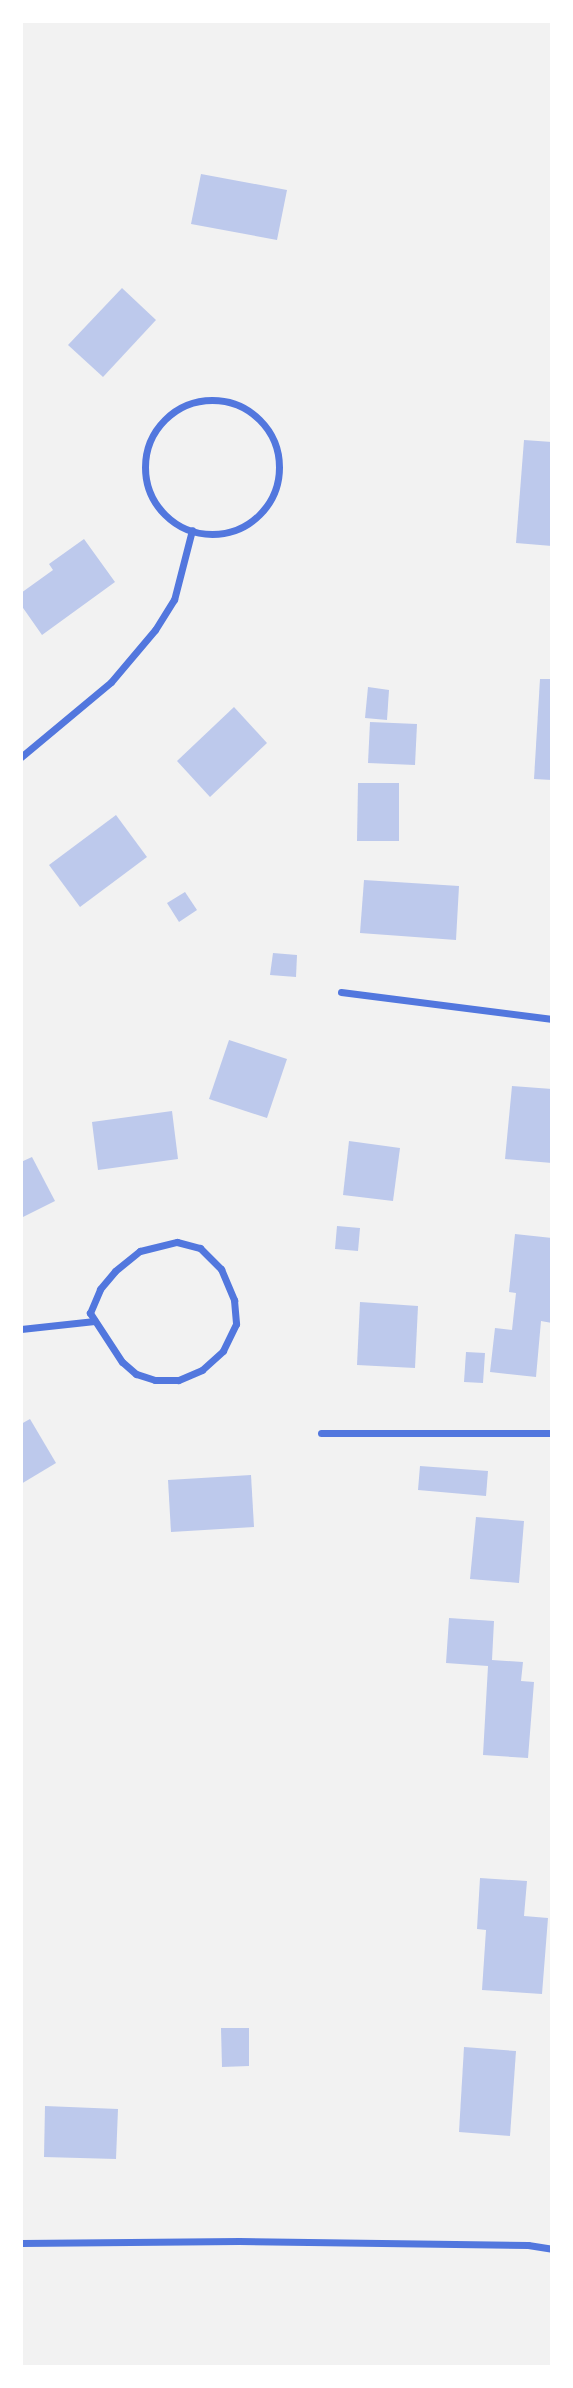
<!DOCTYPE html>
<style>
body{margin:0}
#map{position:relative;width:573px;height:2388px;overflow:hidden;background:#f2f2f2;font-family:"DejaVu Sans",sans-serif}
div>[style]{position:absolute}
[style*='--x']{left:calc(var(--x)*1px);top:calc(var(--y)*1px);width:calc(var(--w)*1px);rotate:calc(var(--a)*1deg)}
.building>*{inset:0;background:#bdc9ec}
.minor>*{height:7px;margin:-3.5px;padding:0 3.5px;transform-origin:3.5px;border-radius:3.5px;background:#5277de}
.minor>.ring{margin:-3.5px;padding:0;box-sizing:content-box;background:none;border:7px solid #5277de;border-radius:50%}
span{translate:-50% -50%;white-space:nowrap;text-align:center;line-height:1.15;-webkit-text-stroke:5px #fff;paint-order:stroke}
.frame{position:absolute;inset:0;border:23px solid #fff;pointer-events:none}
</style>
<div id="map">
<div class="building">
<i style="clip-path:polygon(201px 174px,287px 190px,277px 240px,191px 224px)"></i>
<i style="clip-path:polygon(122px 288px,156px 320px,103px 377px,68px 345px)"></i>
<i style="clip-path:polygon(524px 440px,552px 442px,552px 546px,516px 543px)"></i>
<i style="clip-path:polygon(84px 539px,115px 582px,42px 635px,21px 605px,21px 593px,53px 570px,49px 564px)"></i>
<i style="clip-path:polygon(540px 679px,552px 679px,552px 780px,534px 779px)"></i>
<i style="clip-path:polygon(368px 687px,389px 690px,387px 720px,365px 718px)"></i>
<i style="clip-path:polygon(234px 707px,267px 743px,210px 797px,177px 761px)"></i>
<i style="clip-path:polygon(370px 722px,417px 724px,415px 765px,368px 763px)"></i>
<i style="clip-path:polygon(358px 783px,399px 783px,399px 841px,357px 841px)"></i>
<i style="clip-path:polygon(116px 815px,147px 857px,80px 907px,49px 865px)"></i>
<i style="clip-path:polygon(364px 880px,459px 886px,456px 940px,360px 933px)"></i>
<i style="clip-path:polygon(185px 892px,197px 910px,179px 922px,167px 903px)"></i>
<i style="clip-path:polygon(273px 953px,297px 955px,296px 977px,270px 975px)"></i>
<i style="clip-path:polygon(229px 1040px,287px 1059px,267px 1118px,209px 1099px)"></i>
<i style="clip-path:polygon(512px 1086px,552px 1089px,552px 1163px,505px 1159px)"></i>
<i style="clip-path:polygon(172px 1111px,178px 1159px,98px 1170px,92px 1122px)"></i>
<i style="clip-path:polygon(349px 1141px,400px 1148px,393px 1201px,343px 1195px)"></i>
<i style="clip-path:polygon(32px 1157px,55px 1201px,21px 1218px,21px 1162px)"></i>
<i style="clip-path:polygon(337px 1226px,360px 1228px,358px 1251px,335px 1249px)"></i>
<i style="clip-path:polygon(515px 1234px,552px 1238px,552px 1323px,541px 1321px,536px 1377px,490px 1372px,495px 1328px,512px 1330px,516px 1293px,509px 1292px)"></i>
<i style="clip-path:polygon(360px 1302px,418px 1306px,415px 1368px,357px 1365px)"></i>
<i style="clip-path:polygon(466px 1352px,485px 1353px,483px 1383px,464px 1382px)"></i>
<i style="clip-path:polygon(30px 1419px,56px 1463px,21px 1484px,21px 1424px)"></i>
<i style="clip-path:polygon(420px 1466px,488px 1471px,486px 1496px,418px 1490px)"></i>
<i style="clip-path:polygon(251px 1475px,254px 1527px,171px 1532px,168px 1480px)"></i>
<i style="clip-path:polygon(476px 1517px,524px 1521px,519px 1583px,470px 1579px)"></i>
<i style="clip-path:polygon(449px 1618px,494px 1621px,492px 1660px,523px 1662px,521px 1681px,534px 1682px,528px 1758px,483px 1755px,488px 1666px,446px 1663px)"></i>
<i style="clip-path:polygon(480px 1878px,527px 1881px,524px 1916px,548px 1918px,542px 1994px,482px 1990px,486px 1930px,477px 1929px)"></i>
<i style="clip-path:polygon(221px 2028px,249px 2028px,249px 2066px,222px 2067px)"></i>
<i style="clip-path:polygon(464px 2047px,516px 2051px,510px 2136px,459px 2132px)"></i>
<i style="clip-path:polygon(45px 2106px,118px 2109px,116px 2159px,44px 2157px)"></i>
</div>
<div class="minor">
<i class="ring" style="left:145px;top:400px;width:127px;height:127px"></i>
<i style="--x:21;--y:757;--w:117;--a:-39.8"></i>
<i style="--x:111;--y:682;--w:68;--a:-49.8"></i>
<i style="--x:155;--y:630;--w:36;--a:-58"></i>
<i style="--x:174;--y:600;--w:72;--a:-75.6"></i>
<i style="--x:341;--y:992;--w:213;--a:7.3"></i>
<i style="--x:177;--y:1242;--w:24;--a:15"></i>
<i style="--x:200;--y:1248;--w:30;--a:45"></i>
<i style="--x:221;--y:1269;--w:34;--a:67"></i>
<i style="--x:234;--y:1300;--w:24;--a:85"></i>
<i style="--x:236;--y:1324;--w:30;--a:116"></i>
<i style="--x:223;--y:1351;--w:28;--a:138"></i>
<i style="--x:202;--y:1370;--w:26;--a:157"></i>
<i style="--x:178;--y:1380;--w:23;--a:180"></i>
<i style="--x:155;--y:1380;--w:20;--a:-162"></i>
<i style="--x:136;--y:1374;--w:18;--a:-139"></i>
<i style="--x:122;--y:1362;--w:59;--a:-123.1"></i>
<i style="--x:90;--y:1313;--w:26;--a:-67"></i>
<i style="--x:100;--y:1289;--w:23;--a:-50"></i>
<i style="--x:115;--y:1271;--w:32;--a:-39"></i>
<i style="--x:140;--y:1251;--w:38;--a:-14"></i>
<i style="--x:21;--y:1329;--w:74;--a:-6.2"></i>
<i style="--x:321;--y:1433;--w:231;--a:0"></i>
<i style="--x:21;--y:2243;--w:218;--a:-0.5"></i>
<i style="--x:239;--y:2241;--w:289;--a:0.8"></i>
<i style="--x:528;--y:2245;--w:24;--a:9"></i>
</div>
<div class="frame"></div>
</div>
